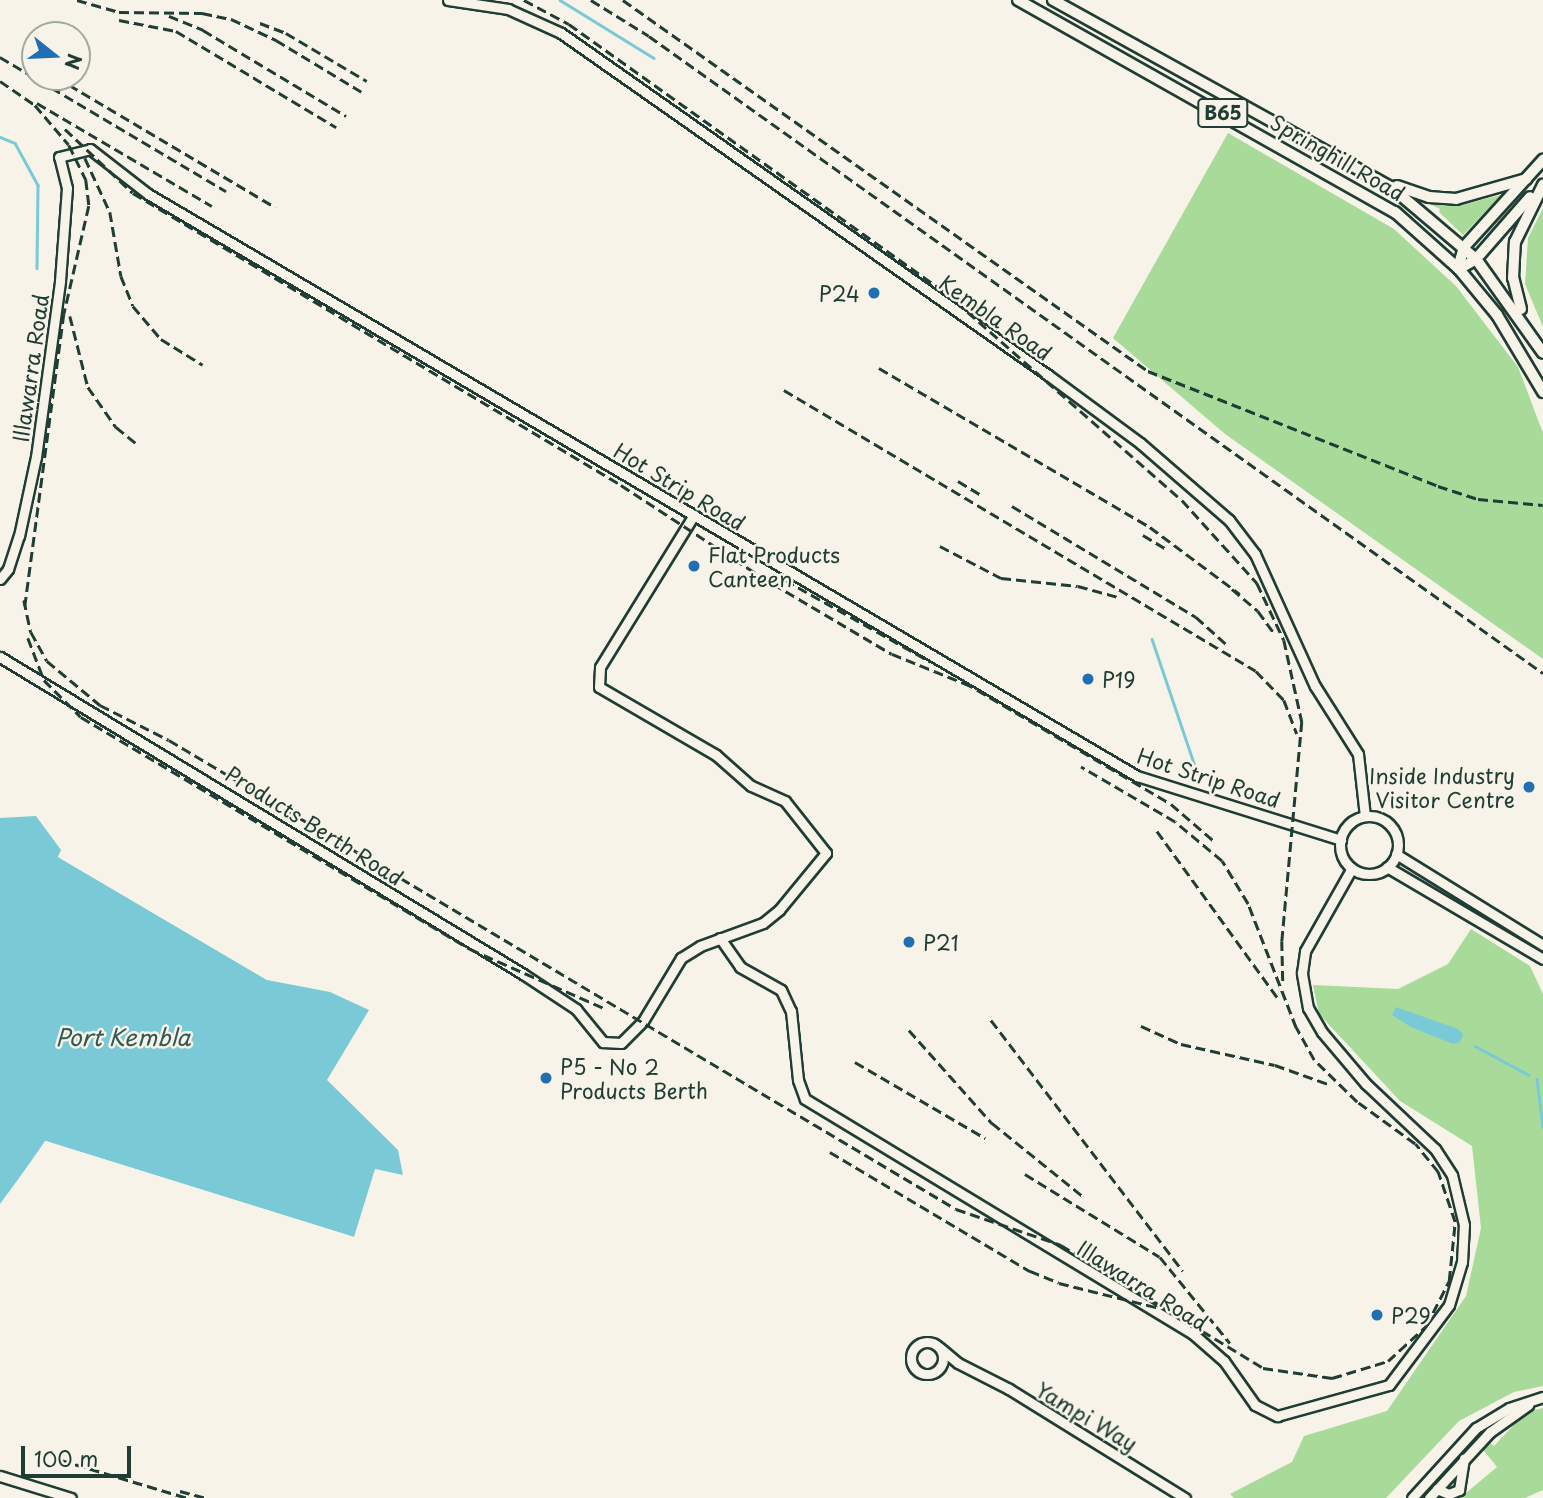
<!DOCTYPE html>
<style>
body{margin:0}
#map{position:relative;width:1543px;height:1498px;overflow:hidden;background:#f7f3e8;font-family:"Playpen Sans",sans-serif}
div>[style]{position:absolute}
[style*='--x']{left:calc(var(--x)*1px);top:calc(var(--y)*1px);width:calc(var(--w)*1px);rotate:calc(var(--a)*1deg)}
.green>*{inset:0;background:#a8da9a}
.water>*{inset:0;background:#7ac9d6}
.pier>*{inset:0;background:#f7f3e8}
.stream>*{height:2.5px;margin:-1.25px;padding:0 1.25px;transform-origin:1.25px;border-radius:1.25px;background:#7ac9d6}
.roads{filter:drop-shadow(2px 0 #1f3d34) drop-shadow(-2px 0 #1f3d34) drop-shadow(0 2px #1f3d34) drop-shadow(0 -2px #1f3d34)}
.minor>*{height:9px;margin:-4.5px;padding:0 4.5px;transform-origin:4.5px;border-radius:4.5px;background:#f7f3e8}
.minor>.ring{margin:-4.5px;padding:0;box-sizing:content-box;background:none;border:9px solid #f7f3e8;border-radius:50%}
.major>*{height:10px;margin:-5px;padding:0 5px;transform-origin:5px;border-radius:5px;background:#f7f3e8}
.rail>*{height:2.5px;margin-top:-1.25px;transform-origin:0;background:repeating-linear-gradient(90deg,#1f3d34 0 10px,transparent 0 15px)}
.dots>*{width:19px;height:19px;translate:-50% -50%;box-sizing:border-box;border:4px solid #f7f3e8;border-radius:50%}
span{translate:-50% -50%;white-space:nowrap;text-align:center;line-height:1.15;-webkit-text-stroke:5px #f7f3e8;paint-order:stroke}
.shield-label span{padding:2px 5px;background:#f7f3e8;border:2px solid;border-radius:5px;-webkit-text-stroke-width:0}
.shield-label{font-size:19px;color:#1f3d34;font-weight:700}
.street-label{font-size:21px;color:#1f3d34}
.poi-label{font-size:21px;color:#1f3d34}
.right{translate:-100% -50%;text-align:right}
.left{translate:0 -50%;text-align:left}
.water-label{font-size:23px;color:#315954;font-style:italic}
.north{position:absolute;left:21px;top:21px;width:70px;height:70px;box-sizing:border-box;background:#f7f3e8;border:2px solid #a1aaa0;border-radius:50%;rotate:108deg;font-size:19px;font-weight:700;line-height:28px;text-align:center;color:#1f3d34}
.north::after{content:'';display:block;margin:auto;width:24px;height:32px;background:#1f6fb2;clip-path:polygon(50% 0,100% 100%,50% 72%,0 100%)}
.scale{position:absolute;left:21px;top:1446px;width:110px;height:32px;box-sizing:border-box;border:4px solid #1f3d34;border-top:0;padding-left:9px;font-size:21px;line-height:24px;white-space:nowrap;color:#1f3d34;-webkit-text-stroke:5px #f7f3e8;paint-order:stroke}
</style>
<div id="map">
<div class="green">
<i style="clip-path:polygon(1228px 133px,1394px 229px,1456px 286px,1518px 367px,1543px 433px,1543px 659px,1225px 434px,1113px 338px)"></i>
<i style="clip-path:polygon(1501px 195px,1463px 235px,1439px 212px,1440px 209px,1430px 204px,1462px 205px)"></i>
<i style="clip-path:polygon(1543px 208px,1543px 327px,1525px 284px,1528px 238px)"></i>
<i style="clip-path:polygon(1471px 929px,1530px 966px,1543px 994px,1543px 1386px,1514px 1392px,1459px 1421px,1386px 1498px,1234px 1498px,1230px 1494px,1292px 1462px,1304px 1436px,1387px 1411px,1466px 1296px,1481px 1228px,1472px 1146px,1400px 1101px,1319px 1014px,1313px 985px,1398px 989px,1448px 964px)"></i>
<i style="clip-path:polygon(1543px 1408px,1543px 1490px,1525px 1498px,1460px 1498px,1497px 1467px,1480px 1446px,1486px 1440px,1494px 1446px,1526px 1412px)"></i>
</div>
<div class="water">
<i style="clip-path:polygon(36px 816px,61px 850px,58px 857px,267px 980px,330px 992px,369px 1010px,327px 1080px,398px 1150px,403px 1175px,375px 1169px,354px 1237px,46px 1141px,0 1204px,0 818px)"></i>
<i style="clip-path:polygon(1396px 1007px,1458px 1029px,1463px 1034px,1460px 1042px,1453px 1044px,1411px 1027px,1392px 1015px)"></i>
</div>
<div class="pier">
<i style="clip-path:polygon(63px 847px,62px 856px,269px 977px,267px 980px,58px 857px)"></i>
<i style="clip-path:polygon(45px 1141px,354px 1237px,353px 1240px,47px 1145px,0 1207px)"></i>
</div>
<div class="stream">
<i style="--x:560;--y:0;--w:110;--a:31.7"></i>
<i style="--x:0;--y:137;--w:16;--a:22"></i>
<i style="--x:15;--y:143;--w:48;--a:61.3"></i>
<i style="--x:38;--y:185;--w:83;--a:90.7"></i>
<i style="--x:1152;--y:639;--w:131;--a:71.3"></i>
<i style="--x:1475;--y:1046;--w:61;--a:28.2"></i>
<i style="--x:1537;--y:1079;--w:48;--a:82.9"></i>
</div>
<div class="roads">
<div class="minor">
<i style="--x:448;--y:0;--w:61;--a:8.5"></i>
<i style="--x:508;--y:9;--w:58;--a:24.4"></i>
<i style="--x:561;--y:33;--w:595;--a:35.08"></i>
<i style="--x:1048;--y:375;--w:114;--a:36.5"></i>
<i style="--x:1140;--y:443;--w:118;--a:40.9"></i>
<i style="--x:1229;--y:520;--w:43;--a:52.6"></i>
<i style="--x:1255;--y:554;--w:145;--a:65.6"></i>
<i style="--x:1315;--y:686;--w:80;--a:57.7"></i>
<i style="--x:1358;--y:754;--w:62;--a:83.6"></i>
<i style="--x:0;--y:579;--w:13;--a:-51"></i>
<i style="--x:8;--y:569;--w:35;--a:-72"></i>
<i style="--x:19;--y:536;--w:81;--a:-77.9"></i>
<i style="--x:36;--y:457;--w:178;--a:-82.2"></i>
<i style="--x:60;--y:281;--w:93;--a:-85.7"></i>
<i style="--x:67;--y:188;--w:32;--a:-104"></i>
<i style="--x:59;--y:157;--w:32;--a:-14"></i>
<i style="--x:90;--y:149;--w:73;--a:37.8"></i>
<i style="--x:148;--y:194;--w:1148;--a:30.48"></i>
<i style="--x:1137;--y:776;--w:214;--a:17.4"></i>
<i style="--x:0;--y:657;--w:612;--a:31.22"></i>
<i style="--x:523;--y:974;--w:64;--a:33.4"></i>
<i style="--x:576;--y:1009;--w:43;--a:50.7"></i>
<i style="--x:603;--y:1042;--w:18;--a:3"></i>
<i style="--x:621;--y:1043;--w:31;--a:-45"></i>
<i style="--x:643;--y:1021;--w:74;--a:-58.9"></i>
<i style="--x:681;--y:958;--w:22;--a:-32"></i>
<i style="--x:700;--y:946;--w:67;--a:-20.1"></i>
<i style="--x:763;--y:923;--w:21;--a:-39"></i>
<i style="--x:779;--y:910;--w:74;--a:-50.5"></i>
<i style="--x:826;--y:853;--w:66;--a:-128.3"></i>
<i style="--x:785;--y:801;--w:37;--a:-156"></i>
<i style="--x:751;--y:786;--w:47;--a:-138.5"></i>
<i style="--x:716;--y:755;--w:135;--a:-149.8"></i>
<i style="--x:599;--y:687;--w:20;--a:-87"></i>
<i style="--x:600;--y:667;--w:179;--a:-58.3"></i>
<i class="ring" style="left:1340px;top:816px;width:49px;height:49px"></i>
<i style="--x:1396;--y:854;--w:173;--a:31.8"></i>
<i style="--x:1387;--y:867;--w:181;--a:30.5"></i>
<i style="--x:720;--y:938;--w:35;--a:55"></i>
<i style="--x:740;--y:967;--w:47;--a:29.3"></i>
<i style="--x:781;--y:990;--w:23;--a:65"></i>
<i style="--x:791;--y:1011;--w:69;--a:84.2"></i>
<i style="--x:798;--y:1080;--w:20;--a:70"></i>
<i style="--x:805;--y:1099;--w:452;--a:31.2"></i>
<i style="--x:1192;--y:1333;--w:43;--a:41.2"></i>
<i style="--x:1224;--y:1361;--w:54;--a:54.8"></i>
<i style="--x:1255;--y:1405;--w:25;--a:27"></i>
<i style="--x:1277;--y:1416;--w:116;--a:-15.5"></i>
<i style="--x:1389;--y:1385;--w:100;--a:-53.1"></i>
<i style="--x:1449;--y:1305;--w:45;--a:-73.2"></i>
<i style="--x:1462;--y:1262;--w:37;--a:-87"></i>
<i style="--x:1464;--y:1225;--w:51;--a:-103.5"></i>
<i style="--x:1452;--y:1175;--w:31;--a:-123"></i>
<i style="--x:1435;--y:1149;--w:95;--a:-136.7"></i>
<i style="--x:1366;--y:1084;--w:68;--a:-130.2"></i>
<i style="--x:1322;--y:1032;--w:28;--a:-120"></i>
<i style="--x:1308;--y:1008;--w:36;--a:-100"></i>
<i style="--x:1302;--y:973;--w:22;--a:-82"></i>
<i style="--x:1305;--y:951;--w:95;--a:-60.5"></i>
<i class="ring" style="left:911px;top:1342px;width:23px;height:23px"></i>
<i style="--x:940;--y:1348;--w:23;--a:40"></i>
<i style="--x:958;--y:1363;--w:57;--a:27"></i>
<i style="--x:1009;--y:1389;--w:207;--a:31.8"></i>
<i style="--x:0;--y:1476;--w:74;--a:17.2"></i>
<i style="--x:1437;--y:1489;--w:13;--a:23"></i>
<i style="--x:1449;--y:1494;--w:11;--a:-22"></i>
<i style="--x:1459;--y:1490;--w:32;--a:-81"></i>
<i style="--x:1412;--y:1498;--w:95;--a:-47.6"></i>
<i style="--x:1476;--y:1428;--w:39;--a:-31"></i>
<i style="--x:1509;--y:1408;--w:36;--a:-18"></i>
<i style="--x:1429;--y:1498;--w:90;--a:-47.3"></i>
<i style="--x:1490;--y:1432;--w:47;--a:-35.4"></i>
</div>
<div class="major">
<i style="--x:1018;--y:0;--w:433;--a:29.4"></i>
<i style="--x:1395;--y:212;--w:86;--a:41.7"></i>
<i style="--x:1459;--y:269;--w:60;--a:50.4"></i>
<i style="--x:1497;--y:315;--w:90;--a:59.1"></i>
<i style="--x:1053;--y:0;--w:386;--a:29"></i>
<i style="--x:1391;--y:187;--w:111;--a:40.3"></i>
<i style="--x:1476;--y:259;--w:115;--a:54.5"></i>
<i style="--x:1397;--y:186;--w:34;--a:19"></i>
<i style="--x:1429;--y:197;--w:27;--a:4"></i>
<i style="--x:1456;--y:199;--w:73;--a:-15.9"></i>
<i style="--x:1458;--y:268;--w:22;--a:-74"></i>
<i style="--x:1464;--y:247;--w:118;--a:-47.8"></i>
<i style="--x:1459;--y:269;--w:20;--a:-30"></i>
<i style="--x:1476;--y:259;--w:82;--a:-48.9"></i>
<i style="--x:1521;--y:309;--w:32;--a:-104"></i>
<i style="--x:1513;--y:278;--w:36;--a:-87"></i>
<i style="--x:1515;--y:242;--w:64;--a:-63.8"></i>
</div>
</div>
<div class="rail">
<i style="--x:77;--y:0;--w:44;--a:15.9"></i>
<i style="--x:119;--y:12;--w:83;--a:0.7"></i>
<i style="--x:202;--y:13;--w:30;--a:12"></i>
<i style="--x:231;--y:19;--w:50;--a:25"></i>
<i style="--x:276;--y:40;--w:100;--a:31.2"></i>
<i style="--x:524;--y:0;--w:51;--a:28.1"></i>
<i style="--x:569;--y:24;--w:462;--a:35.5"></i>
<i style="--x:945;--y:292;--w:315;--a:41.3"></i>
<i style="--x:1182;--y:500;--w:112;--a:47.9"></i>
<i style="--x:1257;--y:583;--w:63;--a:64.7"></i>
<i style="--x:1284;--y:640;--w:84;--a:77.6"></i>
<i style="--x:1302;--y:722;--w:220;--a:95.2"></i>
<i style="--x:1282;--y:941;--w:40;--a:88.6"></i>
<i style="--x:591;--y:0;--w:68;--a:31.8"></i>
<i style="--x:649;--y:36;--w:1098;--a:35.47"></i>
<i style="--x:623;--y:0;--w:643;--a:35.25"></i>
<i style="--x:1148;--y:371;--w:312;--a:21.6"></i>
<i style="--x:1438;--y:486;--w:42;--a:18"></i>
<i style="--x:1478;--y:499;--w:65;--a:5.3"></i>
<i style="--x:169;--y:16;--w:37;--a:22"></i>
<i style="--x:203;--y:30;--w:167;--a:31"></i>
<i style="--x:119;--y:20;--w:58;--a:10.9"></i>
<i style="--x:176;--y:31;--w:187;--a:31"></i>
<i style="--x:260;--y:23;--w:28;--a:21"></i>
<i style="--x:286;--y:33;--w:94;--a:30.7"></i>
<i style="--x:0;--y:57;--w:263;--a:30.7"></i>
<i style="--x:56;--y:77;--w:255;--a:30.7"></i>
<i style="--x:0;--y:81;--w:42;--a:34.4"></i>
<i style="--x:35;--y:105;--w:52;--a:49.6"></i>
<i style="--x:69;--y:145;--w:39;--a:64"></i>
<i style="--x:86;--y:180;--w:26;--a:83"></i>
<i style="--x:89;--y:206;--w:111;--a:103"></i>
<i style="--x:64;--y:314;--w:296;--a:97.6"></i>
<i style="--x:37;--y:103;--w:203;--a:30.5"></i>
<i style="--x:65;--y:129;--w:93;--a:43.3"></i>
<i style="--x:133;--y:193;--w:569;--a:30.89"></i>
<i style="--x:621;--y:485;--w:166;--a:33.2"></i>
<i style="--x:760;--y:576;--w:153;--a:30.6"></i>
<i style="--x:892;--y:654;--w:85;--a:22.1"></i>
<i style="--x:85;--y:158;--w:60;--a:65.2"></i>
<i style="--x:110;--y:212;--w:65;--a:80.2"></i>
<i style="--x:121;--y:276;--w:32;--a:68"></i>
<i style="--x:133;--y:306;--w:43;--a:49.7"></i>
<i style="--x:161;--y:339;--w:49;--a:31.8"></i>
<i style="--x:70;--y:316;--w:73;--a:75.8"></i>
<i style="--x:88;--y:387;--w:49;--a:55"></i>
<i style="--x:116;--y:427;--w:28;--a:39"></i>
<i style="--x:879;--y:368;--w:314;--a:30.4"></i>
<i style="--x:1150;--y:527;--w:112;--a:36.7"></i>
<i style="--x:784;--y:390;--w:549;--a:30.77"></i>
<i style="--x:1256;--y:671;--w:40;--a:46"></i>
<i style="--x:1284;--y:700;--w:36;--a:69"></i>
<i style="--x:958;--y:481;--w:26;--a:31"></i>
<i style="--x:1012;--y:506;--w:215;--a:31.1"></i>
<i style="--x:1196;--y:617;--w:40;--a:42"></i>
<i style="--x:1143;--y:535;--w:27;--a:31"></i>
<i style="--x:940;--y:546;--w:69;--a:27.7"></i>
<i style="--x:1001;--y:578;--w:77;--a:5.9"></i>
<i style="--x:1078;--y:586;--w:41;--a:15.4"></i>
<i style="--x:785;--y:580;--w:167;--a:29.3"></i>
<i style="--x:1232;--y:589;--w:34;--a:40"></i>
<i style="--x:1258;--y:611;--w:29;--a:54"></i>
<i style="--x:24;--y:600;--w:33;--a:78"></i>
<i style="--x:31;--y:632;--w:33;--a:61"></i>
<i style="--x:47;--y:661;--w:69;--a:39.7"></i>
<i style="--x:100;--y:705;--w:77;--a:26.9"></i>
<i style="--x:169;--y:740;--w:916;--a:30.79"></i>
<i style="--x:956;--y:1209;--w:111;--a:18.9"></i>
<i style="--x:1061;--y:1245;--w:237;--a:31.3"></i>
<i style="--x:1263;--y:1368;--w:70;--a:8.2"></i>
<i style="--x:1332;--y:1378;--w:59;--a:-16.9"></i>
<i style="--x:1388;--y:1361;--w:52;--a:-42.6"></i>
<i style="--x:1426;--y:1326;--w:51;--a:-62.9"></i>
<i style="--x:1449;--y:1281;--w:59;--a:-84.2"></i>
<i style="--x:1455;--y:1222;--w:53;--a:-108.8"></i>
<i style="--x:1438;--y:1172;--w:36;--a:-129"></i>
<i style="--x:1415;--y:1144;--w:72;--a:-144.1"></i>
<i style="--x:1357;--y:1102;--w:60;--a:-135.7"></i>
<i style="--x:1314;--y:1060;--w:37;--a:-119"></i>
<i style="--x:1296;--y:1028;--w:133;--a:-111.2"></i>
<i style="--x:1248;--y:904;--w:50;--a:-121.2"></i>
<i style="--x:1222;--y:861;--w:61;--a:-140.3"></i>
<i style="--x:1175;--y:822;--w:109;--a:-149.7"></i>
<i style="--x:28;--y:638;--w:45;--a:69.1"></i>
<i style="--x:44;--y:680;--w:52;--a:45"></i>
<i style="--x:81;--y:717;--w:453;--a:30.8"></i>
<i style="--x:470;--y:949;--w:149;--a:23.8"></i>
<i style="--x:964;--y:682;--w:240;--a:30.5"></i>
<i style="--x:1171;--y:804;--w:57;--a:40.7"></i>
<i style="--x:1157;--y:831;--w:206;--a:54.1"></i>
<i style="--x:991;--y:1020;--w:316;--a:52.6"></i>
<i style="--x:1141;--y:1026;--w:44;--a:24.2"></i>
<i style="--x:1181;--y:1044;--w:96;--a:12.6"></i>
<i style="--x:1275;--y:1065;--w:59;--a:19.7"></i>
<i style="--x:909;--y:1030;--w:125;--a:48.3"></i>
<i style="--x:992;--y:1123;--w:119;--a:38.9"></i>
<i style="--x:855;--y:1062;--w:151;--a:30.3"></i>
<i style="--x:830;--y:1152;--w:233;--a:30.8"></i>
<i style="--x:1030;--y:1271;--w:31;--a:22"></i>
<i style="--x:1059;--y:1283;--w:103;--a:14"></i>
<i style="--x:1025;--y:1174;--w:158;--a:31.6"></i>
<i style="--x:1160;--y:1257;--w:111;--a:50.9"></i>
<i style="--x:61;--y:1460;--w:133;--a:16.7"></i>
<i style="--x:180;--y:1491;--w:27;--a:15"></i>
</div>
<div class="dots">
<i style="left:874px;top:293px;background:#1f6fb2"></i>
<i style="left:694px;top:566px;background:#1f6fb2"></i>
<i style="left:1088px;top:679px;background:#1f6fb2"></i>
<i style="left:1529px;top:787px;background:#1f6fb2"></i>
<i style="left:909px;top:942px;background:#1f6fb2"></i>
<i style="left:546px;top:1078px;background:#1f6fb2"></i>
<i style="left:1377px;top:1315px;background:#1f6fb2"></i>
</div>
<div class="shield-label">
<span style="left:1223px;top:113px">B65</span>
</div>
<div class="street-label">
<span style="left:1338px;top:157px;rotate:30deg">Springhill Road</span>
<span style="left:996px;top:317px;rotate:35deg">Kembla Road</span>
<span style="left:30px;top:368px;rotate:-82deg">Illawarra Road</span>
<span style="left:680px;top:486px;rotate:31deg">Hot Strip Road</span>
<span style="left:1209px;top:777px;rotate:18deg">Hot Strip Road</span>
<span style="left:315px;top:825px;rotate:32deg">Products Berth Road</span>
<span style="left:1143px;top:1285px;rotate:32deg">Illawarra Road</span>
<span style="left:1087px;top:1416px;rotate:31deg">Yampi Way</span>
</div>
<div class="poi-label">
<span class="right" style="left:860px;top:293px">P24</span>
<span class="left" style="left:708px;top:566px">Flat Products<br>Canteen</span>
<span class="left" style="left:1102px;top:679px">P19</span>
<span class="right" style="left:1515px;top:787px">Inside Industry<br>Visitor Centre</span>
<span class="left" style="left:923px;top:942px">P21</span>
<span class="left" style="left:560px;top:1078px">P5 - No 2<br>Products Berth</span>
<span class="left" style="left:1391px;top:1315px">P29</span>
</div>
<div class="water-label">
<span style="left:123px;top:1037px">Port Kembla</span>
</div>
<div class="north">N</div>
<div class="scale">100 m</div>
</div>
